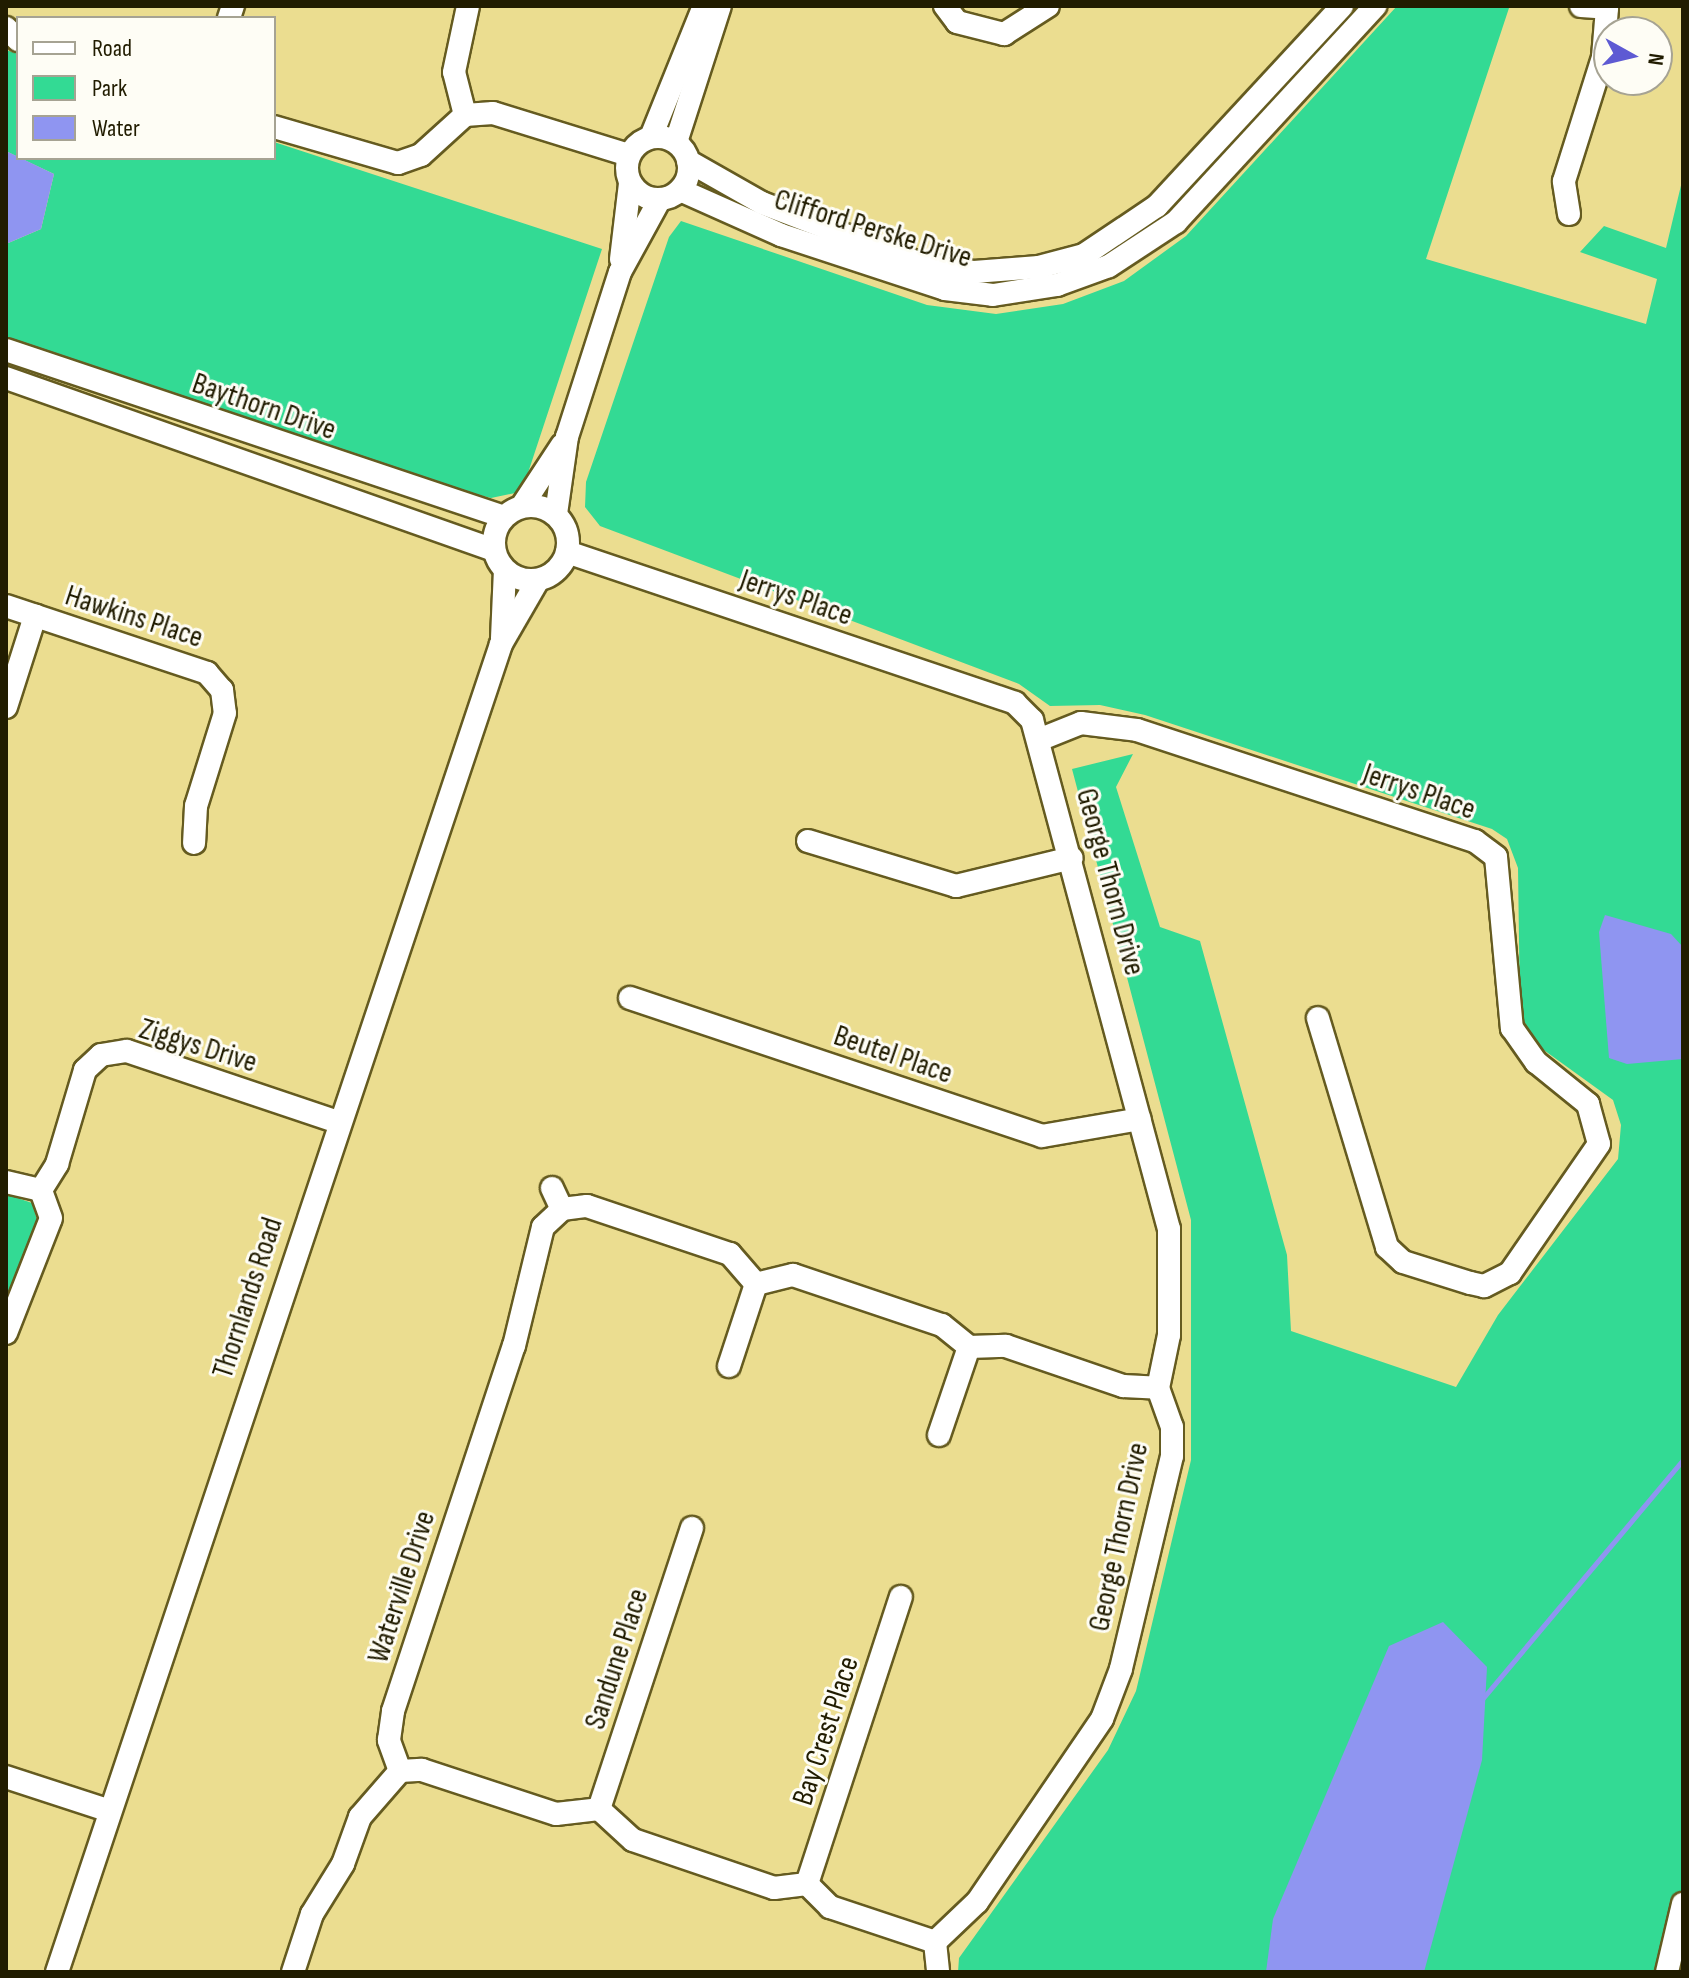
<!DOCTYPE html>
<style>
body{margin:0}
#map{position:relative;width:1689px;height:1978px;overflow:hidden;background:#ebdd90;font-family:"Sofia Sans Condensed",sans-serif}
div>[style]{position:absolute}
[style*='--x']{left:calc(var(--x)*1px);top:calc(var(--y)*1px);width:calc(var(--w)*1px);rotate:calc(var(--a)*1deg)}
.green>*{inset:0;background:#33da94}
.water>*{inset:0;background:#8f95f1}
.stream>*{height:5px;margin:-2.5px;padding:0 2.5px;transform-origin:2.5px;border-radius:2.5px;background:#8f95f1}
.roads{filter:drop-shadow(2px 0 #655b20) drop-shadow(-2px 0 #655b20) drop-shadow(0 2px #655b20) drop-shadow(0 -2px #655b20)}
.minor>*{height:22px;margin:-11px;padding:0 11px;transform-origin:11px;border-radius:11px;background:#fff}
.minor>.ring{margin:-11px;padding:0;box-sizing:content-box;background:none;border:22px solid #fff;border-radius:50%}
span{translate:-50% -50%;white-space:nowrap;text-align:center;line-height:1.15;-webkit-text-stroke:6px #fefdf5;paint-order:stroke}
.street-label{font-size:30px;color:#211c00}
.frame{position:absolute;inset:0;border:8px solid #211c00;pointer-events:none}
.legend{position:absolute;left:16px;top:16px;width:260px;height:144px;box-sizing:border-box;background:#fefdf5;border:2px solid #a6a393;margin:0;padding:10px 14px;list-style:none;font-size:24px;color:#211c00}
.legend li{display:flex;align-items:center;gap:16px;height:40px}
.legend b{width:40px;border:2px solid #a6a393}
.north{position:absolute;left:1593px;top:16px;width:80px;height:80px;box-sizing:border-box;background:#fefdf5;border:2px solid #a6a393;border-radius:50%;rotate:98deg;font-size:22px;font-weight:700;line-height:32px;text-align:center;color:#211c00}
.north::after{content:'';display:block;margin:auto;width:28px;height:36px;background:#5e5ad3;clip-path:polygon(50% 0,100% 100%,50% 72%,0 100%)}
</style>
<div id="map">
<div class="green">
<i style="clip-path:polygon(1397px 6px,1509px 8px,1426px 259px,1646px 324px,1657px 279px,1580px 252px,1604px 226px,1666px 248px,1683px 177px,1683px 1904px,1667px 1972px,958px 1972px,959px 1958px,1108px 1750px,1136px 1691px,1191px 1460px,1191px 1220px,1072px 769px,1133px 754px,1116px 787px,1160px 927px,1200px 941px,1287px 1255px,1291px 1331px,1456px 1387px,1498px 1315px,1618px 1159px,1621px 1125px,1613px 1100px,1534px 1043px,1520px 1012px,1518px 868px,1507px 839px,1492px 829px,1145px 715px,1100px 705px,1050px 706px,1019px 684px,600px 526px,585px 507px,586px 482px,669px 237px,681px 221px,927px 305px,996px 314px,1063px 304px,1124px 281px,1186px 236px)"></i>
<i style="clip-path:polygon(6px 50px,18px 54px,18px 157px,6px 151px)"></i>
<i style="clip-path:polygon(274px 142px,602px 249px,526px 479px,515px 493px,491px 498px,447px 487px,6px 340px,6px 244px,41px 229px,54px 174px,20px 158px,274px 158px)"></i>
<i style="clip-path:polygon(6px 1194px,32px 1203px,38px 1223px,6px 1307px)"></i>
</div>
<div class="water">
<i style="clip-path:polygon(6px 151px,54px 174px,41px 229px,6px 244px)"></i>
<i style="clip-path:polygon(1605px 915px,1671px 934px,1683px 947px,1683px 1059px,1627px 1064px,1609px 1058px,1599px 932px)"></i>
<i style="clip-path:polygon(1443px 1622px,1487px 1667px,1482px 1760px,1424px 1972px,1266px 1972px,1273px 1919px,1389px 1646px)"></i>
</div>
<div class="stream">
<i style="--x:1483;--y:1698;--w:311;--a:-50"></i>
</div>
<div class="roads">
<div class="minor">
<i style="--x:945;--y:6;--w:20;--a:53"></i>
<i style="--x:957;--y:22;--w:49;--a:14.3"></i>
<i style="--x:1004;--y:34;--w:52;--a:-32.5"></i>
<i style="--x:1581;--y:6;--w:26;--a:4"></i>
<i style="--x:229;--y:18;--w:13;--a:-72"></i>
<i style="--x:6;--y:28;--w:17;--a:45"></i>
<i style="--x:465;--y:115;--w:44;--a:-104.3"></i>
<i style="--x:454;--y:72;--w:67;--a:-78"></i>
<i style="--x:274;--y:127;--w:129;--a:16.2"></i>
<i style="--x:398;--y:163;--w:24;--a:-19"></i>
<i style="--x:421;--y:155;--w:59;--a:-42.3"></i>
<i style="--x:465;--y:115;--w:28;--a:-4"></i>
<i style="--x:493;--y:113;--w:142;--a:17.2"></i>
<i class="ring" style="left:627px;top:137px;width:40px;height:40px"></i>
<i style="--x:651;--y:137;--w:141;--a:-68"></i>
<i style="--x:676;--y:142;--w:143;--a:-72.1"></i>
<i style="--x:688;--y:161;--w:85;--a:29.6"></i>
<i style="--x:762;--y:203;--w:167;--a:21"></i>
<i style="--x:918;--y:263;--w:57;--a:9.1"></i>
<i style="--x:974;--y:272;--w:65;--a:-4.4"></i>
<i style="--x:1039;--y:267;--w:47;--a:-14.9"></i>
<i style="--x:1084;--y:255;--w:88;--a:-33.9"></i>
<i style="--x:1157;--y:206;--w:272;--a:-47.2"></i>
<i style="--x:680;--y:190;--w:111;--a:24"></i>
<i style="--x:781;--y:235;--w:173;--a:18.2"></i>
<i style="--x:945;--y:289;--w:48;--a:7.1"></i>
<i style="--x:993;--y:295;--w:65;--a:-8.9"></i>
<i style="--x:1057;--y:285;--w:55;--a:-20.1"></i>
<i style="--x:1109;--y:266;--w:80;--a:-33.3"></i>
<i style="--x:1176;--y:222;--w:294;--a:-47.3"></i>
<i style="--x:1569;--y:214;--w:33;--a:-99"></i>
<i style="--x:1564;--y:181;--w:130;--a:-72.5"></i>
<i style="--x:1603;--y:57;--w:49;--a:-85.3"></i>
<i style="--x:621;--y:259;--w:76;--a:-83.2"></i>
<i style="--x:6;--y:350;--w:525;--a:18.54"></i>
<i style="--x:6;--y:378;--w:517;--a:19.42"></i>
<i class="ring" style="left:494px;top:506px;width:52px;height:52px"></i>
<i style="--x:522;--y:506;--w:73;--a:-56.7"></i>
<i style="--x:556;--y:514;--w:78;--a:-81.9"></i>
<i style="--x:567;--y:437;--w:173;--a:-72.2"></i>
<i style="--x:620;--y:272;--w:83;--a:-61.3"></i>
<i style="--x:567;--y:552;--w:473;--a:18.6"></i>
<i style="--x:1015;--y:703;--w:24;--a:45"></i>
<i style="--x:1032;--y:720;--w:527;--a:74.94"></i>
<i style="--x:1169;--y:1229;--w:106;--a:90"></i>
<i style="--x:1169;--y:1335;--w:54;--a:101.7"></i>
<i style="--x:1158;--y:1388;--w:41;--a:70.3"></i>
<i style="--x:1172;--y:1427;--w:29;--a:90"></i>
<i style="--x:1172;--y:1456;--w:219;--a:103.5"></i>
<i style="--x:1121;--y:1669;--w:53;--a:110.8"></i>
<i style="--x:1102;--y:1719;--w:222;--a:124.3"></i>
<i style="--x:977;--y:1902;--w:58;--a:136.4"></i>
<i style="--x:935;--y:1942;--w:30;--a:84"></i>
<i style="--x:6;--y:606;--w:212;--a:18.4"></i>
<i style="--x:207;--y:673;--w:23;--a:49"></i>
<i style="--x:222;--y:690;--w:23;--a:83"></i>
<i style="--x:225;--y:713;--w:97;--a:107.3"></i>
<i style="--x:196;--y:806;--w:37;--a:93"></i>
<i style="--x:502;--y:638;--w:68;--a:-87.5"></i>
<i style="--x:6;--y:707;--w:96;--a:-72.3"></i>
<i style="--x:1041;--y:739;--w:43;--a:-21.8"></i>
<i style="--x:1081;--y:723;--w:56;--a:7.1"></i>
<i style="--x:1137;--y:730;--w:356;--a:18.2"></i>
<i style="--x:1475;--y:841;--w:26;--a:37"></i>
<i style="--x:1496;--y:857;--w:172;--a:84.7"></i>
<i style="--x:1512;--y:1028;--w:42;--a:54.8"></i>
<i style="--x:1536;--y:1062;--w:67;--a:38.9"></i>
<i style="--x:1588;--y:1104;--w:41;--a:74.6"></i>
<i style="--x:1599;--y:1144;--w:157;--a:124.6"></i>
<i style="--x:1510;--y:1273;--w:29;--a:153"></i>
<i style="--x:1484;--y:1286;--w:14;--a:-168"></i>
<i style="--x:1470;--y:1283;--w:70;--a:-162.6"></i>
<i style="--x:1403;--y:1262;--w:22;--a:-137"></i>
<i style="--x:1387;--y:1247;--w:239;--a:-106.8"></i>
<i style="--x:808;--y:841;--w:155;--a:16.9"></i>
<i style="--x:956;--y:886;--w:119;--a:-13.6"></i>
<i style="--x:630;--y:998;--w:434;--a:18.5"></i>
<i style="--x:1042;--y:1136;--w:99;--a:-9.8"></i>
<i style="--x:6;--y:1182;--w:36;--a:13"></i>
<i style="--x:552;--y:1188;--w:23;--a:65"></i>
<i style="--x:41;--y:1190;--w:31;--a:-58"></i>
<i style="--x:57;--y:1164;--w:98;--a:-73.4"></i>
<i style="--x:85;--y:1070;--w:22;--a:-43"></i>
<i style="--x:101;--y:1055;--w:26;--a:-9"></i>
<i style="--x:127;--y:1051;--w:223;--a:18.6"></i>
<i style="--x:6;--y:1333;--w:123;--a:-68.6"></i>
<i style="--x:51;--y:1218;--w:30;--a:-110"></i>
<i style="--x:729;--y:1366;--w:86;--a:-71.8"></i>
<i style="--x:939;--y:1435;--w:93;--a:-71.2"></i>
<i style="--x:400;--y:1771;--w:22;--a:-3"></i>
<i style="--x:422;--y:1770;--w:141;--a:18.2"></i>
<i style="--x:556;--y:1814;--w:43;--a:-6.6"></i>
<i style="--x:599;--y:1809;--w:46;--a:42.4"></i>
<i style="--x:633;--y:1840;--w:149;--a:18.8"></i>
<i style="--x:774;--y:1888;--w:33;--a:-7"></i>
<i style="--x:807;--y:1884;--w:33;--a:45"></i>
<i style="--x:830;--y:1907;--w:111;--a:18.4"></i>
<i style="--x:6;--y:1777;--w:109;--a:18.1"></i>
<i style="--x:599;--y:1809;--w:296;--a:-71.7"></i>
<i style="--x:807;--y:1884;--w:302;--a:-71.9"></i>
<i style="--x:57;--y:1972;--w:1400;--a:-71.51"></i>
<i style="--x:501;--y:644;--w:74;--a:-60"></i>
<i style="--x:293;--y:1972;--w:61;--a:-71.9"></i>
<i style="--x:312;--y:1914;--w:59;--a:-58.2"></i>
<i style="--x:343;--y:1864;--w:50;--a:-70.1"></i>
<i style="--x:360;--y:1817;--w:61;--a:-49"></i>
<i style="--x:400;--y:1771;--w:33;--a:-110"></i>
<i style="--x:389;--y:1740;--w:29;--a:-82"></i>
<i style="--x:393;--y:1711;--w:385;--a:-71.7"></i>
<i style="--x:514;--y:1346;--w:122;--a:-76.3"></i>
<i style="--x:543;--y:1227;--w:26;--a:-43"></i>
<i style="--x:562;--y:1209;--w:25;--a:-7"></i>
<i style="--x:587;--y:1206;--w:151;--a:18.6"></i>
<i style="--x:730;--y:1254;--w:40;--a:49"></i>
<i style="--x:756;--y:1284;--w:38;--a:-14"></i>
<i style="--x:793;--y:1275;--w:157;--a:18.6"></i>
<i style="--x:942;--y:1325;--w:35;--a:39"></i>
<i style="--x:969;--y:1347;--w:37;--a:-2"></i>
<i style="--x:1006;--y:1346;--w:124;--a:18.9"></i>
<i style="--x:1123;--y:1386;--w:35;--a:3"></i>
<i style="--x:1667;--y:1972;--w:70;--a:-76.8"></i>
</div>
</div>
<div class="street-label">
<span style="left:873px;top:229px;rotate:17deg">Clifford Perske Drive</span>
<span style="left:264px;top:407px;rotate:19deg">Baythorn Drive</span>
<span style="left:796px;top:598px;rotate:19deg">Jerrys Place</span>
<span style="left:134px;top:617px;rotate:18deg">Hawkins Place</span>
<span style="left:1419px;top:792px;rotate:19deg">Jerrys Place</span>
<span style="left:1110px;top:882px;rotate:75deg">George Thorn Drive</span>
<span style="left:198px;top:1046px;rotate:17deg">Ziggys Drive</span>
<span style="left:893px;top:1055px;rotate:19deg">Beutel Place</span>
<span style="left:248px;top:1298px;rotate:-72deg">Thornlands Road</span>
<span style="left:1119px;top:1537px;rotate:-78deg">George Thorn Drive</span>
<span style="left:402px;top:1587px;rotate:-72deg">Waterville Drive</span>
<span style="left:617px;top:1659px;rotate:-72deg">Sandune Place</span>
<span style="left:826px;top:1731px;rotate:-72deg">Bay Crest Place</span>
</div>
<div class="frame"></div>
<ul class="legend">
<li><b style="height:10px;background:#fff"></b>Road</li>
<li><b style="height:22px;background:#33da94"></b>Park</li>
<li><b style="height:22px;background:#8f95f1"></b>Water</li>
</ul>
<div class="north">N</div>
</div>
